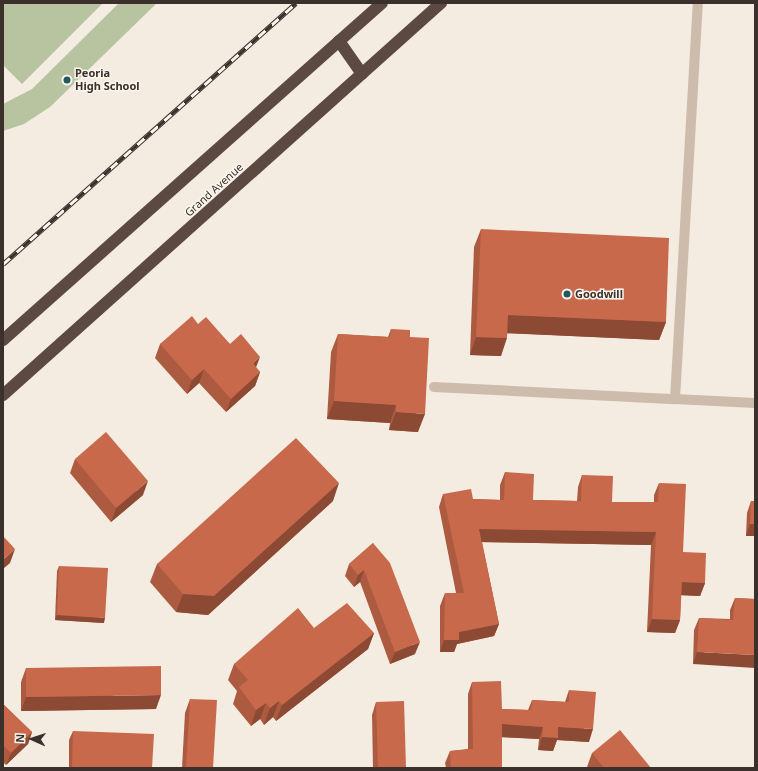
<!DOCTYPE html>
<style>
body{margin:0}
#map{position:relative;width:758px;height:771px;overflow:hidden;background:#f4ebe1;font-family:"Noto Sans",sans-serif}
div>[style]{position:absolute}
[style*='--x']{left:calc(var(--x)*1px);top:calc(var(--y)*1px);width:calc(var(--w)*1px);rotate:calc(var(--a)*1deg)}
.green>*{inset:0;background:#b8c4a0}
.lane>*{height:10px;margin:-5px;padding:0 5px;transform-origin:5px;border-radius:5px;background:#cdbbac}
.highway>*{height:12px;margin:-6px;padding:0 6px;transform-origin:6px;border-radius:6px;background:#5c4a42}
.rail>*{height:4.5px;margin-top:-2.25px;transform-origin:0;background:repeating-linear-gradient(90deg,#fbf5ee 0 9px,#3b302b 0 18px);box-sizing:border-box;border-block:1px solid #3b302b}
.wall>*{inset:0;background:#ac5a40}
.shaded-wall>*{inset:0;background:#8c4a34}
.building>*{inset:0;background:#c8694b}
.dots>*{width:11px;height:11px;translate:-50% -50%;box-sizing:border-box;border:2px solid #fbf5ee;border-radius:50%}
span{translate:-50% -50%;white-space:nowrap;text-align:center;line-height:1.15;-webkit-text-stroke:3px #fbf5ee;paint-order:stroke}
.poi-label{font-size:11px;color:#3b302b;font-weight:700}
.left{translate:0 -50%;text-align:left}
.street-label{font-size:11px;color:#3b302b}
.frame{position:absolute;inset:0;border:4px solid #3b302b;pointer-events:none}
.north{position:absolute;left:12px;top:719px;width:40px;height:40px;-webkit-text-stroke:3px #fbf5ee;paint-order:stroke;rotate:273deg;font-size:11px;font-weight:700;line-height:16px;text-align:center;color:#3b302b}
.north::after{content:'';display:block;margin:auto;width:14px;height:18px;background:#3b302b;clip-path:polygon(50% 0,100% 100%,50% 72%,0 100%)}
</style>
<div id="map">
<div class="green">
<i style="clip-path:polygon(3px 3px,103px 3px,22px 84px,3px 65px)"></i>
<i style="clip-path:polygon(119px 3px,157px 3px,50px 107px,24px 124px,3px 131px,3px 104px,32px 89px)"></i>
</div>
<div class="lane">
<i style="--x:434;--y:387;--w:241;--a:2.9"></i>
<i style="--x:675;--y:399;--w:397;--a:-86.7"></i>
<i style="--x:675;--y:399;--w:80;--a:2.9"></i>
</div>
<div class="highway">
<i style="--x:339;--y:41;--w:40;--a:55.1"></i>
<i style="--x:3;--y:340;--w:507;--a:-41.64"></i>
<i style="--x:3;--y:395;--w:588;--a:-41.83"></i>
</div>
<div class="rail">
<i style="--x:3;--y:264;--w:392;--a:-41.7"></i>
</div>
<div class="wall">
<i style="clip-path:polygon(481px 229px,666px 322px,659px 340px,507px 333px,501px 356px,470px 355px,474px 247px)"></i>
<i style="clip-path:polygon(198px 324px,230px 344px,256px 368px,260px 372px,255px 386px,226px 412px,199px 383px,187px 394px,155px 358px,160px 344px)"></i>
<i style="clip-path:polygon(391px 329px,410px 337px,418px 432px,389px 430px,390px 423px,327px 419px,331px 352px,338px 334px,388px 337px)"></i>
<i style="clip-path:polygon(75px 459px,143px 495px,111px 522px,70px 473px)"></i>
<i style="clip-path:polygon(505px 472px,533px 500px,577px 501px,578px 487px,582px 475px,612px 502px,654px 502px,654px 495px,659px 483px,683px 552px,705px 583px,700px 596px,681px 595px,680px 620px,675px 633px,647px 632px,651px 545px,482px 542px,499px 624px,494px 636px,457px 644px,454px 652px,440px 652px,440px 606px,445px 593px,456px 593px,439px 507px,443px 494px,473px 499px,500px 500px,500px 485px)"></i>
<i style="clip-path:polygon(333px 501px,208px 615px,176px 612px,150px 582px,157px 564px)"></i>
<i style="clip-path:polygon(751px 501px,755px 536px,746px 536px,747px 513px)"></i>
<i style="clip-path:polygon(373px 543px,415px 654px,390px 664px,360px 582px,354px 587px,345px 576px,349px 564px)"></i>
<i style="clip-path:polygon(59px 566px,104px 623px,55px 620px,57px 571px)"></i>
<i style="clip-path:polygon(735px 598px,755px 599px,693px 664px,694px 630px,699px 618px,730px 619px,730px 610px)"></i>
<i style="clip-path:polygon(314px 628px,374px 633px,368px 649px,276px 721px,273px 717px,264px 725px,260px 719px,251px 726px,233px 704px,237px 691px,228px 680px,234px 664px)"></i>
<i style="clip-path:polygon(26px 668px,156px 709px,21px 711px,21px 682px)"></i>
<i style="clip-path:polygon(472px 682px,502px 709px,528px 710px,532px 700px,565px 702px,569px 690px,589px 742px,557px 740px,553px 751px,538px 750px,539px 739px,502px 737px,502px 768px,446px 768px,445px 763px,450px 751px,468px 749px,468px 694px)"></i>
<i style="clip-path:polygon(190px 699px,213px 768px,182px 768px,185px 713px)"></i>
<i style="clip-path:polygon(376px 702px,406px 768px,373px 768px,372px 715px)"></i>
<i style="clip-path:polygon(3px 704px,32px 732px,28px 744px,6px 765px,3px 762px)"></i>
<i style="clip-path:polygon(73px 731px,152px 768px,69px 768px,69px 740px)"></i>
<i style="clip-path:polygon(592px 753px,651px 768px,588px 768px,587px 767px)"></i>
</div>
<div class="shaded-wall">
<i style="clip-path:polygon(508px 315px,666px 322px,659px 340px,501px 333px)"></i>
<i style="clip-path:polygon(476px 337px,507px 338px,501px 356px,470px 355px)"></i>
<i style="clip-path:polygon(260px 357px,255px 370px,253px 363px)"></i>
<i style="clip-path:polygon(204px 369px,199px 383px,187px 394px,192px 380px)"></i>
<i style="clip-path:polygon(260px 372px,255px 386px,226px 412px,231px 399px)"></i>
<i style="clip-path:polygon(334px 401px,396px 405px,390px 423px,327px 419px)"></i>
<i style="clip-path:polygon(396px 412px,425px 414px,418px 432px,389px 430px)"></i>
<i style="clip-path:polygon(148px 481px,143px 495px,111px 522px,116px 508px)"></i>
<i style="clip-path:polygon(339px 483px,333px 501px,208px 615px,176px 612px,183px 594px)"></i>
<i style="clip-path:polygon(750px 524px,755px 524px,755px 536px,746px 536px)"></i>
<i style="clip-path:polygon(479px 529px,656px 532px,651px 545px,474px 542px)"></i>
<i style="clip-path:polygon(15px 549px,10px 563px,3px 569px,3px 560px)"></i>
<i style="clip-path:polygon(364px 570px,360px 582px,354px 587px,358px 575px)"></i>
<i style="clip-path:polygon(682px 582px,705px 583px,700px 596px,677px 595px)"></i>
<i style="clip-path:polygon(57px 615px,105px 618px,104px 623px,55px 620px)"></i>
<i style="clip-path:polygon(652px 619px,680px 620px,675px 633px,647px 632px)"></i>
<i style="clip-path:polygon(499px 624px,494px 636px,457px 644px,454px 652px,440px 652px,444px 640px,459px 632px)"></i>
<i style="clip-path:polygon(374px 633px,368px 649px,276px 721px,282px 705px)"></i>
<i style="clip-path:polygon(420px 642px,415px 654px,390px 664px,395px 652px)"></i>
<i style="clip-path:polygon(697px 652px,755px 655px,755px 668px,693px 664px)"></i>
<i style="clip-path:polygon(161px 695px,156px 709px,21px 711px,26px 697px)"></i>
<i style="clip-path:polygon(279px 701px,273px 717px,264px 725px,270px 708px)"></i>
<i style="clip-path:polygon(266px 703px,260px 719px,251px 726px,256px 710px)"></i>
<i style="clip-path:polygon(502px 724px,543px 727px,539px 739px,497px 737px)"></i>
<i style="clip-path:polygon(558px 727px,593px 729px,589px 742px,557px 740px,553px 751px,538px 750px,542px 737px)"></i>
<i style="clip-path:polygon(32px 732px,28px 744px,6px 765px,11px 753px)"></i>
</div>
<div class="building">
<i style="clip-path:polygon(481px 229px,669px 238px,666px 322px,508px 315px,507px 338px,476px 337px)"></i>
<i style="clip-path:polygon(192px 316px,198px 324px,206px 317px,230px 344px,241px 334px,260px 357px,253px 363px,260px 372px,231px 399px,204px 369px,192px 380px,160px 344px)"></i>
<i style="clip-path:polygon(391px 329px,410px 330px,410px 337px,429px 338px,425px 414px,396px 412px,396px 405px,334px 401px,338px 334px,390px 337px)"></i>
<i style="clip-path:polygon(106px 432px,148px 481px,116px 508px,75px 459px)"></i>
<i style="clip-path:polygon(296px 438px,339px 483px,214px 596px,183px 594px,157px 564px)"></i>
<i style="clip-path:polygon(505px 472px,534px 474px,533px 500px,581px 501px,582px 475px,613px 476px,612px 502px,658px 502px,659px 483px,686px 484px,683px 552px,706px 553px,705px 583px,682px 582px,680px 620px,652px 619px,656px 532px,479px 529px,499px 624px,459px 632px,459px 640px,444px 640px,445px 593px,464px 593px,443px 494px,471px 489px,473px 499px,504px 500px)"></i>
<i style="clip-path:polygon(751px 501px,755px 501px,755px 524px,750px 524px)"></i>
<i style="clip-path:polygon(3px 536px,15px 549px,3px 560px)"></i>
<i style="clip-path:polygon(373px 543px,390px 563px,420px 642px,395px 652px,364px 570px,358px 575px,349px 564px)"></i>
<i style="clip-path:polygon(59px 566px,108px 568px,105px 618px,57px 615px)"></i>
<i style="clip-path:polygon(735px 598px,755px 599px,755px 655px,697px 652px,699px 618px,733px 620px)"></i>
<i style="clip-path:polygon(347px 603px,374px 633px,282px 705px,279px 701px,270px 708px,266px 703px,256px 710px,239px 687px,248px 680px,234px 664px,298px 608px,314px 628px)"></i>
<i style="clip-path:polygon(161px 666px,161px 695px,26px 697px,26px 668px)"></i>
<i style="clip-path:polygon(501px 681px,502px 709px,531px 710px,532px 700px,569px 702px,569px 690px,596px 692px,593px 729px,558px 727px,558px 738px,542px 737px,543px 727px,502px 724px,502px 768px,451px 768px,450px 751px,473px 749px,472px 682px)"></i>
<i style="clip-path:polygon(190px 699px,217px 700px,213px 768px,186px 768px)"></i>
<i style="clip-path:polygon(404px 701px,406px 768px,378px 768px,376px 702px)"></i>
<i style="clip-path:polygon(3px 704px,32px 732px,11px 753px,3px 745px)"></i>
<i style="clip-path:polygon(620px 730px,651px 768px,604px 768px,592px 753px)"></i>
<i style="clip-path:polygon(73px 731px,154px 734px,152px 768px,72px 768px)"></i>
</div>
<div class="dots">
<i style="left:67px;top:80px;background:#1f5a5e"></i>
<i style="left:567px;top:294px;background:#1f5a5e"></i>
</div>
<div class="poi-label">
<span class="left" style="left:75px;top:80px">Peoria<br>High School</span>
<span class="left" style="left:575px;top:294px">Goodwill</span>
</div>
<div class="street-label">
<span style="left:214px;top:190px;rotate:-42deg">Grand Avenue</span>
</div>
<div class="frame"></div>
<div class="north">N</div>
</div>
